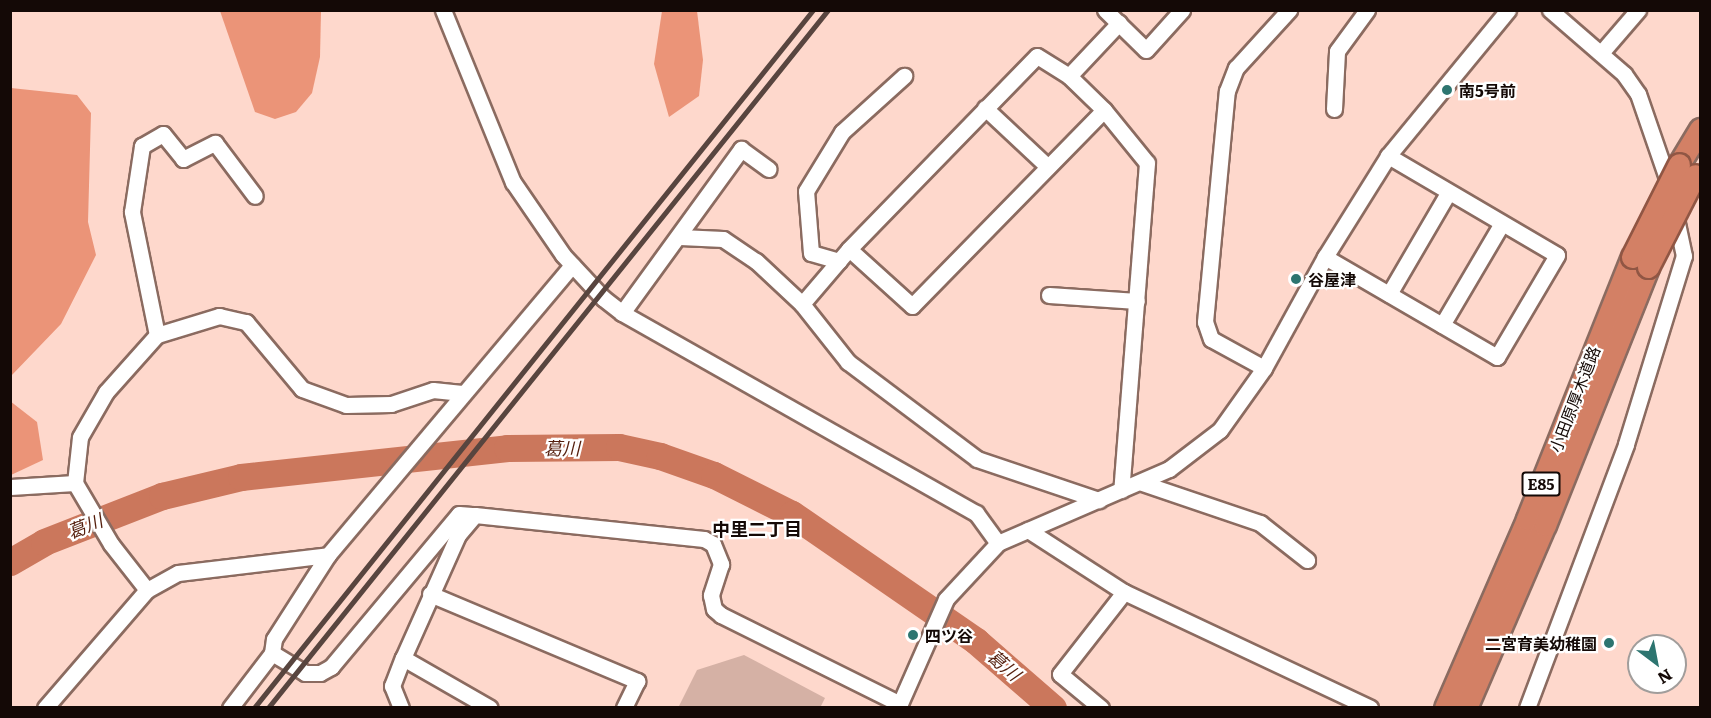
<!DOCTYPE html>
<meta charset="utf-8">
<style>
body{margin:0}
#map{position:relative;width:1711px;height:718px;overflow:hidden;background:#fed8cc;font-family:Literata,"Noto Sans JP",serif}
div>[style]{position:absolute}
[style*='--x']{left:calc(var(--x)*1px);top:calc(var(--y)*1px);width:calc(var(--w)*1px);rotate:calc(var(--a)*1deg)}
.forest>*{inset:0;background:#eb9478}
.river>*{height:27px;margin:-13.5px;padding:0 13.5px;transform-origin:13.5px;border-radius:13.5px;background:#cb775c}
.building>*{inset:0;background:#d5b1a5}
.roads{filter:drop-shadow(2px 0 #8b6b60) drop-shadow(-2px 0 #8b6b60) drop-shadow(0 2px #8b6b60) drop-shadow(0 -2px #8b6b60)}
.minor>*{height:15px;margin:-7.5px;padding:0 7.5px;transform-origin:7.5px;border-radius:7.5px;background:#fff}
.highway>*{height:21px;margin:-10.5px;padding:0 10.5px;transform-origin:10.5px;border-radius:10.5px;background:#d38065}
.rail>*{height:4.5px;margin:-2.25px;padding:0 2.25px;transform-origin:2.25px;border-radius:2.25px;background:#58453f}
.bridges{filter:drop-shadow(2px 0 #905644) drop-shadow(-2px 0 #905644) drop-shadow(0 2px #905644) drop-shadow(0 -2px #905644)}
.highway-bridge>*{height:21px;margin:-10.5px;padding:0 10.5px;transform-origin:10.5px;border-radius:10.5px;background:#d38065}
.dots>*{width:16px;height:16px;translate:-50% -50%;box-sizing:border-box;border:3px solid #fff;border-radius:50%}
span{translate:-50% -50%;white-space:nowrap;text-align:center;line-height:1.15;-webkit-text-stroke:4.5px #fff;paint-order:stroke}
.shield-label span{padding:2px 4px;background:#fff;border:2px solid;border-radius:4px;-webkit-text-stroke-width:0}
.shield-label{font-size:15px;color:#140906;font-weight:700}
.poi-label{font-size:16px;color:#140906;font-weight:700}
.left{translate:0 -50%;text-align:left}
.right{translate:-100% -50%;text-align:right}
.street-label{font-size:16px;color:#140906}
.water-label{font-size:18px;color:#541e0c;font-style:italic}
.neighbourhood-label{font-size:18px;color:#140906;font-weight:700}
.frame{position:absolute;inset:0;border:12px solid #140906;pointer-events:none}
.north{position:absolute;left:1627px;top:634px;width:60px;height:60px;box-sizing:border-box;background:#fff;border:2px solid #a19d9b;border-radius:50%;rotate:148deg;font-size:16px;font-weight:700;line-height:24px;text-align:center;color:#140906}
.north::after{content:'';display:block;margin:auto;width:21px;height:27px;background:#2d7570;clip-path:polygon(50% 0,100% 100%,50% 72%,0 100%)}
</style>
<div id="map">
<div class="forest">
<i style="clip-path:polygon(220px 11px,321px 11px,320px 57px,312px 93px,296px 112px,275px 119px,255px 112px)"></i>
<i style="clip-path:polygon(662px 11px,697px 11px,703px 60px,699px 96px,669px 117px,654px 64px)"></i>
<i style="clip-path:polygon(11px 88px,77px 95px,91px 113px,88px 222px,96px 255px,61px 324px,11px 376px)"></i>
<i style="clip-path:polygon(10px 401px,37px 422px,43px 460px,11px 475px)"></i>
</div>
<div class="river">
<i style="--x:10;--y:562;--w:39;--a:-30"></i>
<i style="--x:44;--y:542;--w:127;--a:-21.3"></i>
<i style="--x:162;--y:496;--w:81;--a:-13.5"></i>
<i style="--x:241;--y:477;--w:268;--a:-6.2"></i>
<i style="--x:507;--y:448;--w:112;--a:-0.5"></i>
<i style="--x:619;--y:447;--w:42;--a:12.4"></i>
<i style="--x:660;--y:456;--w:57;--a:19.4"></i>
<i style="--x:714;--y:475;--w:87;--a:26.6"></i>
<i style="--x:792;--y:514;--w:224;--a:34.6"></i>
<i style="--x:976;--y:641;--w:102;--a:41"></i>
</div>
<div class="building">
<i style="clip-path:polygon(744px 655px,825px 698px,820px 708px,678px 708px,697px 670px)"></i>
</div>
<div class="roads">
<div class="minor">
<i style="--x:443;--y:10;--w:186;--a:67.9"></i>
<i style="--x:513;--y:182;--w:88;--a:55.6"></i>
<i style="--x:563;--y:255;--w:59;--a:47.1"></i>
<i style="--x:603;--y:298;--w:24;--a:38"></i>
<i style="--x:622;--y:313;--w:407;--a:29.5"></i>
<i style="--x:976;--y:513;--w:37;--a:54"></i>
<i style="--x:1105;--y:10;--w:57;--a:44.3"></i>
<i style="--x:1146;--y:50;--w:54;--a:-48"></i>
<i style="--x:1601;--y:53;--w:57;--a:-49.3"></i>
<i style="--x:1069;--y:76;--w:73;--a:-46.7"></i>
<i style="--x:985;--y:108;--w:86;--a:43.1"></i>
<i style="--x:1334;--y:109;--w:58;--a:-87"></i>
<i style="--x:1337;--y:51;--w:51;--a:-53.8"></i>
<i style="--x:680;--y:237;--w:43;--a:2.7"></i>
<i style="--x:723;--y:239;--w:40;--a:34"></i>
<i style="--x:756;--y:261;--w:63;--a:43.1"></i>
<i style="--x:802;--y:304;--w:74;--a:51.6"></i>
<i style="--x:848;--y:362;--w:161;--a:36.9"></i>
<i style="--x:977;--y:459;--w:129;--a:18.6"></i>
<i style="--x:849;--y:249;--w:85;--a:42.1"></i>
<i style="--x:912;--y:306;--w:274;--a:-45.6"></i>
<i style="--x:1325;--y:257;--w:199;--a:30.2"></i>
<i style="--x:1497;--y:357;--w:118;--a:-59.5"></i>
<i style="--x:1557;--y:255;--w:196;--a:-149.6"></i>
<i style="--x:839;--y:261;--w:29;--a:-164"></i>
<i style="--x:811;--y:253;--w:62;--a:-94.6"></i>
<i style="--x:806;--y:191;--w:69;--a:-58.6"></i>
<i style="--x:842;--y:132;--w:84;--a:-42.1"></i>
<i style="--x:1389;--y:294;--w:117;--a:-59.7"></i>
<i style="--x:1049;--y:295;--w:88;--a:3.9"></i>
<i style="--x:802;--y:304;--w:72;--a:-49.5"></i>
<i style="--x:849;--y:249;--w:269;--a:-45.8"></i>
<i style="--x:1037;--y:56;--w:38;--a:32"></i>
<i style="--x:1069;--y:76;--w:49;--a:44.2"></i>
<i style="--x:1104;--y:110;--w:68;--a:50.9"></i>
<i style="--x:1147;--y:163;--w:328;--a:94.5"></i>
<i style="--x:622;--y:313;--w:203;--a:-54"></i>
<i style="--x:741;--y:149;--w:34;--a:36"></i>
<i style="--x:1442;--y:325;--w:118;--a:-59.5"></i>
<i style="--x:157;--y:335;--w:126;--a:-101.5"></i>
<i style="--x:132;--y:212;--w:67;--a:-81.4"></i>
<i style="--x:142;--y:146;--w:24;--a:-30"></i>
<i style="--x:163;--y:134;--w:32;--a:51"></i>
<i style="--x:183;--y:159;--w:36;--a:-27"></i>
<i style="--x:215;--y:143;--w:66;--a:53"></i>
<i style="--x:1264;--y:368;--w:60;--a:-151.3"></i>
<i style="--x:1211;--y:339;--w:18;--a:-109"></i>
<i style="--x:1205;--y:322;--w:232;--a:-84.6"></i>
<i style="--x:1227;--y:91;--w:25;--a:-69"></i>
<i style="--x:1236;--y:68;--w:79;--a:-47.6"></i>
<i style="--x:1142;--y:483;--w:125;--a:18.7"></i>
<i style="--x:1260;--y:523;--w:60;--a:38.2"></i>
<i style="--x:10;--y:487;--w:65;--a:-3.5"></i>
<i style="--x:1028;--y:530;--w:114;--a:32.9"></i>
<i style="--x:1124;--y:592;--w:272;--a:25.2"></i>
<i style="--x:147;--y:590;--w:58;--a:-128"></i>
<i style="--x:111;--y:544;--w:71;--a:-120.5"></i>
<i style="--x:75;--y:483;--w:46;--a:-83.8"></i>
<i style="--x:80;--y:437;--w:52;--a:-60"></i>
<i style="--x:106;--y:392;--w:76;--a:-48.2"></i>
<i style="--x:157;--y:335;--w:65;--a:-17"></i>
<i style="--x:219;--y:316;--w:28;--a:13"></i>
<i style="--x:246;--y:322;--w:87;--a:50.1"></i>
<i style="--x:302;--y:389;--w:47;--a:20"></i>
<i style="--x:346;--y:405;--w:45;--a:-1.3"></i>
<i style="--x:391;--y:404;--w:44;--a:-18.4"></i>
<i style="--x:433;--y:390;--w:29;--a:6"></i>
<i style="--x:430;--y:594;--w:225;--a:22.8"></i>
<i style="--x:637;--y:681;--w:30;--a:116"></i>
<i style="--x:272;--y:653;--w:39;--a:31"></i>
<i style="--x:305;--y:673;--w:15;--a:0"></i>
<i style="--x:320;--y:673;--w:13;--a:-29"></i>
<i style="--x:331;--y:667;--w:199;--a:-50.1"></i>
<i style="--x:459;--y:514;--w:16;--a:4"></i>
<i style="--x:403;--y:658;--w:100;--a:29.9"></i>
<i style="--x:45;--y:708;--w:156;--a:-49.2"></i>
<i style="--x:147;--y:590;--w:35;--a:-29"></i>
<i style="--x:178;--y:573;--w:151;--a:-6.8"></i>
<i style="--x:230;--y:708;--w:69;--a:-52.6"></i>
<i style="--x:272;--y:653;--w:14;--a:-82"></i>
<i style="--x:274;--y:639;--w:100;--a:-57.3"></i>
<i style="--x:328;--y:555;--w:379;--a:-49.9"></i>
<i style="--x:401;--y:708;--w:24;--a:-112"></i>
<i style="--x:392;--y:686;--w:30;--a:-69"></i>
<i style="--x:403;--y:658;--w:135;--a:-65.9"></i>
<i style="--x:458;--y:535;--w:26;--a:-50"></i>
<i style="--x:475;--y:515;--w:230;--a:6"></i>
<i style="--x:704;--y:539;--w:10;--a:29"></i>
<i style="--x:713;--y:544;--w:22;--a:68"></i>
<i style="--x:721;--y:564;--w:33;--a:108"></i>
<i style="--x:711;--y:595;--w:14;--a:78"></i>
<i style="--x:714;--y:609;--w:9;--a:41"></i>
<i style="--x:721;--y:615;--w:200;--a:26.4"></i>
<i style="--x:898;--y:708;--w:119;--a:-66.2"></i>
<i style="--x:946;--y:599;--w:76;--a:-47.1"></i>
<i style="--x:998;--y:543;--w:186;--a:-23.4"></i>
<i style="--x:1169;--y:469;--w:64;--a:-37.4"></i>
<i style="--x:1220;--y:430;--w:76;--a:-54.6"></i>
<i style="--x:1264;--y:368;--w:127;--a:-61.2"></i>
<i style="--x:1325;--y:257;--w:119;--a:-58"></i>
<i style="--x:1388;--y:156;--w:189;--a:-50.6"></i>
<i style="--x:1101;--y:708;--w:53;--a:-140.3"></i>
<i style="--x:1060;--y:674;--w:104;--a:-52"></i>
<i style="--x:1527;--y:708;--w:282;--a:-69.4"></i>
<i style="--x:1626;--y:444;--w:197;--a:-72.9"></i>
<i style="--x:1684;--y:256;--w:77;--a:-102"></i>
<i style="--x:1668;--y:181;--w:92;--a:-109"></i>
<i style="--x:1638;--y:94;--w:24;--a:-125"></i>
<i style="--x:1624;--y:74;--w:98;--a:-139.1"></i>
</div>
<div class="highway">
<i style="--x:1679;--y:164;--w:41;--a:-59"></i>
<i style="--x:1445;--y:708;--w:206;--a:-66.5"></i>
<i style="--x:1527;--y:519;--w:282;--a:-68.2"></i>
<i style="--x:1466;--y:708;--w:199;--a:-66.7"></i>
<i style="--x:1545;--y:525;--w:278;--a:-68.2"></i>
</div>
</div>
<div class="rail">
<i style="--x:254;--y:708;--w:894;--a:-51.31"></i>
<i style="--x:268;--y:708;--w:895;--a:-51.26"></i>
</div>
<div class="bridges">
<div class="highway-bridge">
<i style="--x:1632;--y:257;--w:104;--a:-63.2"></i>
<i style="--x:1648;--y:267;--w:103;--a:-62.9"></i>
</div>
</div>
<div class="dots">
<i style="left:1447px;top:90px;background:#2d7570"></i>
<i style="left:1296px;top:279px;background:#2d7570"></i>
<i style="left:913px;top:635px;background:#2d7570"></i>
<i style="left:1609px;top:643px;background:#2d7570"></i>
</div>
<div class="shield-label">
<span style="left:1541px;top:484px">E85</span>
</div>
<div class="poi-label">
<span class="left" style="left:1459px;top:90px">南5号前</span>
<span class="left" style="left:1308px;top:279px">谷屋津</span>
<span class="left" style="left:925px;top:635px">四ツ谷</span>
<span class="right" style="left:1597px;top:643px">二宮育美幼稚園</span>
</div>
<div class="street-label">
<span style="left:1574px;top:399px;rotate:-69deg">小田原厚木道路</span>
</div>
<div class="water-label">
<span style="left:562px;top:448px">葛川</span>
<span style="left:85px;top:526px;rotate:-22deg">葛川</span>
<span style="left:1004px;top:665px;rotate:41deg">葛川</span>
</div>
<div class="neighbourhood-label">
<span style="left:757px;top:529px">中里二丁目</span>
</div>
<div class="frame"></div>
<div class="north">N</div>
</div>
